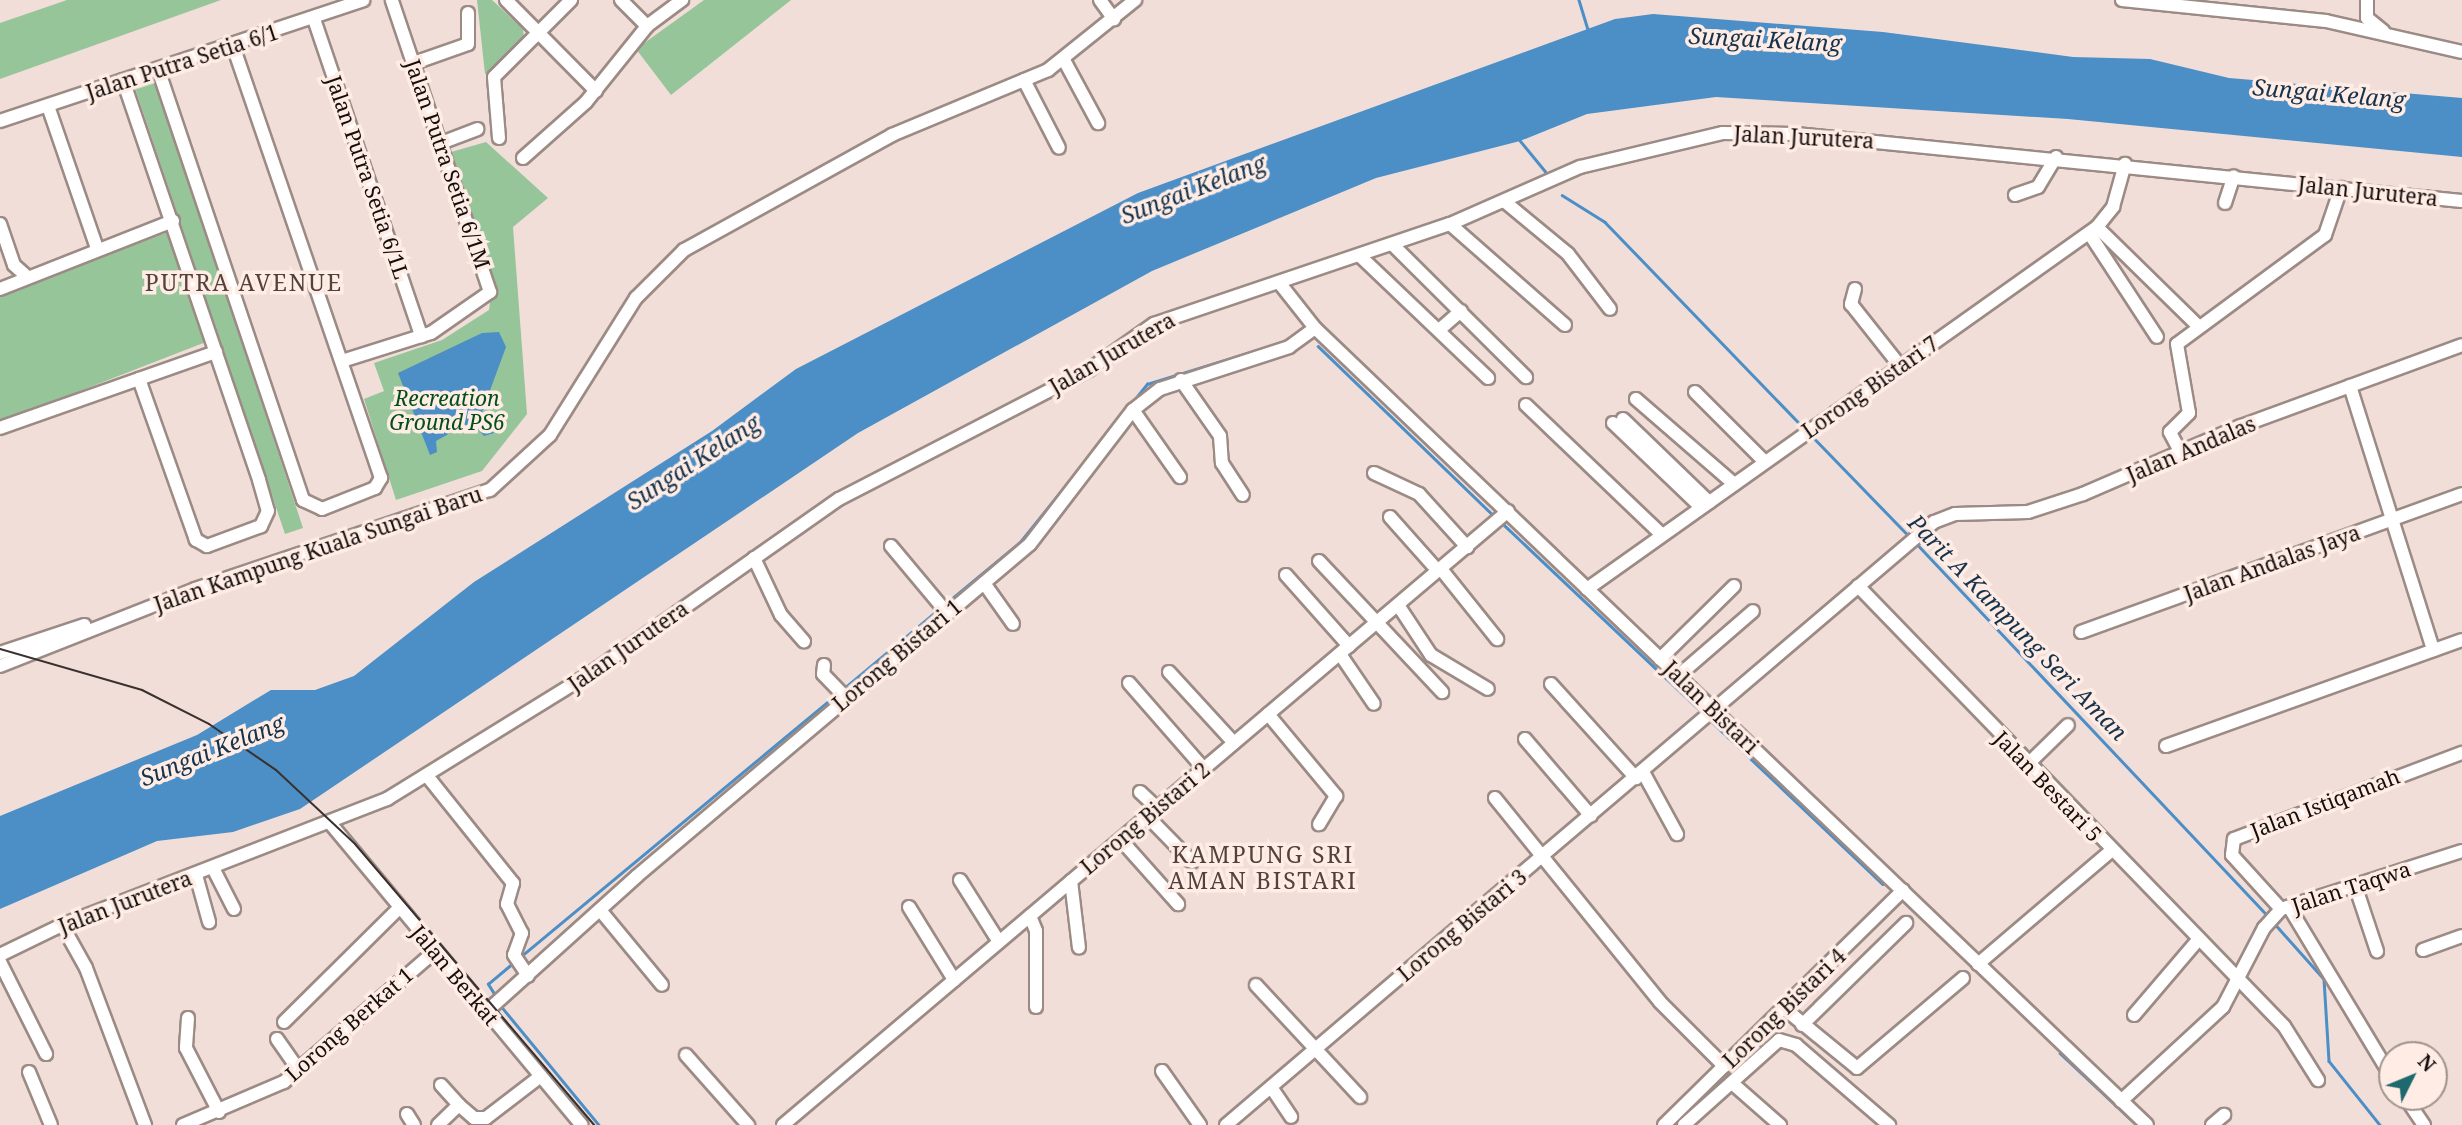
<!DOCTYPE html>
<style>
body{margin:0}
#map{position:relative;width:2462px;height:1125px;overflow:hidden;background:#f1ded8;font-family:"Noto Serif",serif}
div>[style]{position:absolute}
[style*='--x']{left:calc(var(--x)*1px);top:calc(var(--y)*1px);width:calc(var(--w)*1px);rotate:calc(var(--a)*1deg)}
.green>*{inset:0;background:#97c59a}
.water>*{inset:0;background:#4c8ec6}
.stream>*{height:2.5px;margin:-1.25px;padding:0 1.25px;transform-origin:1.25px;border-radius:1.25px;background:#4c8ec6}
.roads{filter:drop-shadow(2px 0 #9c8b85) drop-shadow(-2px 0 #9c8b85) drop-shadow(0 2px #9c8b85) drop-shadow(0 -2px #9c8b85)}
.minor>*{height:12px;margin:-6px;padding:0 6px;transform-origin:6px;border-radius:6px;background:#fff}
.tram>*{height:2px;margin:-1px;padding:0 1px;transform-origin:1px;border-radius:1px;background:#39312e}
span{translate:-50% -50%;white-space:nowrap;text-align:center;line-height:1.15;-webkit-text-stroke:7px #feece5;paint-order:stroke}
.street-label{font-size:21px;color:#140e0c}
.park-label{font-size:21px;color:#025019;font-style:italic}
.water-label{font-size:23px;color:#16334b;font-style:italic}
.neighbourhood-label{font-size:23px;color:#51423d;letter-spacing:2px}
.north{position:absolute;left:2378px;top:1041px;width:70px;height:70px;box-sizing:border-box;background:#feece5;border:2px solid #a0938e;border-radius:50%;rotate:47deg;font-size:19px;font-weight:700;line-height:28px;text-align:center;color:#140e0c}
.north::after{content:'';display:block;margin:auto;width:24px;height:32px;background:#1d696e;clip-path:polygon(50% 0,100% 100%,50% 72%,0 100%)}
</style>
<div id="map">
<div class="green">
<i style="clip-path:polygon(67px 0,221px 0,0 79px,0 23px)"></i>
<i style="clip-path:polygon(477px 0,492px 0,523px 29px,524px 39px,485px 74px)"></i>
<i style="clip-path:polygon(704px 0,791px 0,671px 95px,636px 49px)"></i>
<i style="clip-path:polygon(154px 77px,303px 528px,285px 534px,134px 85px)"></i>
<i style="clip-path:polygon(486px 142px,548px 198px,513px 227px,527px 414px,482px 471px,396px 500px,364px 399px,384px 391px,374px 363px,442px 340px,489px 310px,493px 280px,451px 152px)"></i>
<i style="clip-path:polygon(169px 232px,206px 342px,0 422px,0 294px)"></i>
</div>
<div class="water">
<i style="clip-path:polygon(1653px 14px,1883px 32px,2073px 57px,2150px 59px,2229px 78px,2462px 98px,2462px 157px,2068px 119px,1716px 97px,1587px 114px,1520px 141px,1376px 178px,1152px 271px,858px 433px,300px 809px,233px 832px,157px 841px,0 909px,0 816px,197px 735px,271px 690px,315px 690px,354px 676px,474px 582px,712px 431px,796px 369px,1138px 193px,1615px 19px)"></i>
<i style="clip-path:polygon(499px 332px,506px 347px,481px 415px,494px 433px,484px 436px,472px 423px,463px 426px,436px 441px,437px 452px,430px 455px,398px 373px,482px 333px)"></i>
</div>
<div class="stream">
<i style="--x:1579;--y:0;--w:31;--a:73"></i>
<i style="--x:1518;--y:138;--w:43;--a:50.7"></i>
<i style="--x:1562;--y:195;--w:51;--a:32.1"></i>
<i style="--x:1605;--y:222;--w:288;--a:46"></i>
<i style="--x:1318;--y:346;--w:245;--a:44"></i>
<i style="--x:1812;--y:436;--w:141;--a:45.9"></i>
<i style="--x:1502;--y:523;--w:277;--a:43.4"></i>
<i style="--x:1917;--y:544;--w:511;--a:46.66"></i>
<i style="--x:944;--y:605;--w:99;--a:-39.7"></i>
<i style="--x:1020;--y:542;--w:203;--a:-51.2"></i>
<i style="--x:1147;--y:384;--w:115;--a:-17.2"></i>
<i style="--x:842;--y:690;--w:126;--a:-39.9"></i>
<i style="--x:1710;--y:720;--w:238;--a:43.5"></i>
<i style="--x:2275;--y:924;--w:74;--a:48.3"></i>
<i style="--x:2324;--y:979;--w:82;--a:86.5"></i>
<i style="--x:2329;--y:1061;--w:82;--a:51.4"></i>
<i style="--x:519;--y:958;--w:413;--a:-39.7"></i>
<i style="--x:496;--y:997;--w:15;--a:-122"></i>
<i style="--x:488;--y:984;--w:34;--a:-40"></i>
<i style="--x:501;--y:1006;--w:154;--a:50.5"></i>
<i style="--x:2060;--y:1053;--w:105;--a:43.1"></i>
</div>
<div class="roads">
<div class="minor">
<i style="--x:506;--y:0;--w:128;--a:45.3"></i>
<i style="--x:621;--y:0;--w:37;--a:45"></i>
<i style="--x:1100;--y:0;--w:24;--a:54"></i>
<i style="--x:2122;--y:0;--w:205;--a:5.9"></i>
<i style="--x:2326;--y:21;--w:139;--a:12.8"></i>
<i style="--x:2367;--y:0;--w:18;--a:90"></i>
<i style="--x:2367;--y:18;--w:21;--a:39"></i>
<i style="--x:314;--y:19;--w:335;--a:71.3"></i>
<i style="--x:1064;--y:60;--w:72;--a:61.6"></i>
<i style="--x:414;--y:63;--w:57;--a:-19.4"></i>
<i style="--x:468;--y:44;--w:31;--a:-90"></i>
<i style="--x:158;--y:69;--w:455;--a:71.4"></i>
<i style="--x:303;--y:500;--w:21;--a:25"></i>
<i style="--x:322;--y:509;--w:57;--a:-21.6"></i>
<i style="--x:375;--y:488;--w:12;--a:-59"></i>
<i style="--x:381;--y:478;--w:458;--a:-108.9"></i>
<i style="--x:123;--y:80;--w:422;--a:71.2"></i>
<i style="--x:259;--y:480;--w:32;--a:74"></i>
<i style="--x:268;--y:511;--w:17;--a:115"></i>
<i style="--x:261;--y:526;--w:58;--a:159.7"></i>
<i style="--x:207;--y:546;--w:13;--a:-151"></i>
<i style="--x:196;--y:540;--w:171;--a:-109.5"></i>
<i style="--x:1024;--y:80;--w:76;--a:62.8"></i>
<i style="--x:48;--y:106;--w:150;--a:71"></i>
<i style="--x:0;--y:121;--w:383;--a:-18.4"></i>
<i style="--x:499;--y:138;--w:61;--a:-94.7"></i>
<i style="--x:494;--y:77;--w:109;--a:-45"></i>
<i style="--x:441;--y:143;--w:39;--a:-21"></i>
<i style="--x:523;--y:158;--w:84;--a:-41.6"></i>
<i style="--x:586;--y:102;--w:97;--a:-51.2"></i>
<i style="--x:647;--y:26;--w:44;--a:-36.6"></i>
<i style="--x:2015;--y:195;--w:24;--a:-19"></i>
<i style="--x:2038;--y:187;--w:35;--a:-59"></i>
<i style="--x:1504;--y:201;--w:83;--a:39.6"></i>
<i style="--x:1568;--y:254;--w:69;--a:52.6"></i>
<i style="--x:2225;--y:203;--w:28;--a:-72"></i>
<i style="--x:0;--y:224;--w:43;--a:71.1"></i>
<i style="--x:14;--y:265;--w:15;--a:42"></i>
<i style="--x:1450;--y:224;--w:153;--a:41.3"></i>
<i style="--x:2097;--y:227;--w:143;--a:44.4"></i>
<i style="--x:2089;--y:233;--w:124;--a:56.8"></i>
<i style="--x:1392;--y:244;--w:189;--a:44.8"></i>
<i style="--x:1360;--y:256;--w:177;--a:43.6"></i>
<i style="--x:1281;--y:285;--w:55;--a:51.7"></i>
<i style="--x:1315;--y:328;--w:1152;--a:43.77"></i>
<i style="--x:0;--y:289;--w:186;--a:-21.5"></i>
<i style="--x:1855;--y:289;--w:16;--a:105"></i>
<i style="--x:1851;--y:304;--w:80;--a:51.6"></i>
<i style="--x:1439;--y:330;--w:29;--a:-41"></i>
<i style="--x:342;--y:361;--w:93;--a:-17.5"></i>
<i style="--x:431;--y:333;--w:72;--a:-34.8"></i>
<i style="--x:490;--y:292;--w:308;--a:-108.6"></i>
<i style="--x:1181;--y:380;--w:68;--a:55.1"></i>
<i style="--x:1220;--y:436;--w:27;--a:86"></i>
<i style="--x:1222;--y:463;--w:38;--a:57"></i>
<i style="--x:2350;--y:386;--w:277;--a:72.5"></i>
<i style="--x:1695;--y:392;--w:99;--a:45"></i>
<i style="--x:1636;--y:399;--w:130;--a:40.9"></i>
<i style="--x:1526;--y:405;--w:187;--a:43.7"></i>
<i style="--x:1133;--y:410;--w:82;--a:55"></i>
<i style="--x:1623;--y:419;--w:120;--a:44"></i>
<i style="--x:1613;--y:423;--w:122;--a:43.7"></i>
<i style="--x:0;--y:428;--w:229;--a:-19.4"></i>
<i style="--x:2182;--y:455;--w:26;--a:-118"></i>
<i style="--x:2170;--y:432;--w:27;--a:-45"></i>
<i style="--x:2189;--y:413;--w:70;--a:-99.9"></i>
<i style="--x:2177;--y:344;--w:184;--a:-36.4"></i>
<i style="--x:2325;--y:235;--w:50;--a:-71.2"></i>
<i style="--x:1374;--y:473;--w:50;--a:25"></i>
<i style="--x:1419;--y:494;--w:72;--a:47.8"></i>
<i style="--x:1390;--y:517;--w:72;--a:48.4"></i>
<i style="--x:891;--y:546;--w:87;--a:50.1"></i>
<i style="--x:754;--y:558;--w:63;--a:64.7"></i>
<i style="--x:781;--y:615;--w:35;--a:49"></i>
<i style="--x:1319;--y:561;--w:180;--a:46.8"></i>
<i style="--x:1441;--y:569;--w:90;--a:51.3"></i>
<i style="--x:1286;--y:575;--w:95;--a:48.4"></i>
<i style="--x:984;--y:583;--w:50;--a:54.7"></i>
<i style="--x:1858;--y:586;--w:612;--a:45.93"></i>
<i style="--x:2284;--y:1026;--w:64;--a:57.8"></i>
<i style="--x:1587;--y:589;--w:625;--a:-35.37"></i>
<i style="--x:2097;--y:227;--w:26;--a:-51"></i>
<i style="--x:2113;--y:207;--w:45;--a:-74.4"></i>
<i style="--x:1398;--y:605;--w:60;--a:56.6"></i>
<i style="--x:1431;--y:655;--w:66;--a:30.8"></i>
<i style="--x:2081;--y:632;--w:405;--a:-19.9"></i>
<i style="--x:0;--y:653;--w:89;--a:-18.4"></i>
<i style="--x:1340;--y:654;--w:60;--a:55.8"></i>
<i style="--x:1660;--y:659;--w:104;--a:-44.6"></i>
<i style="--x:824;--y:665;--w:9;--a:96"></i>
<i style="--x:823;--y:674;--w:32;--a:46"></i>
<i style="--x:0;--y:666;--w:210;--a:-21.5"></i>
<i style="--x:195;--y:589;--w:311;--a:-18.6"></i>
<i style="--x:490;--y:490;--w:81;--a:-42.5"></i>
<i style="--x:550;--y:435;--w:162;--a:-57.9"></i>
<i style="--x:636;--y:298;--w:68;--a:-45"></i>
<i style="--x:684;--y:250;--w:238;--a:-28.9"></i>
<i style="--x:892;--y:135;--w:169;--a:-22.6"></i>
<i style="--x:1048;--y:70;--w:112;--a:-38.8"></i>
<i style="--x:1169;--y:672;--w:96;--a:47.5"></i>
<i style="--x:1678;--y:676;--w:99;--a:-40.9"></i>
<i style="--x:1129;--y:683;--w:114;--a:48.9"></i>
<i style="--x:1551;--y:684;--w:127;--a:47.9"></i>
<i style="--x:1268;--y:714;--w:107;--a:50.3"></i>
<i style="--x:1336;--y:796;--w:33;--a:121"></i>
<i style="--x:1525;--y:739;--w:101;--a:49.4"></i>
<i style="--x:2166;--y:746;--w:314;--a:-19.7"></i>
<i style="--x:2027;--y:765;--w:57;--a:-44.3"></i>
<i style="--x:1643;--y:772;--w:71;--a:61.3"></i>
<i style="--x:428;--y:777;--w:136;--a:51.3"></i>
<i style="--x:513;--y:883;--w:22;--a:106"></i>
<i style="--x:507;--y:904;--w:33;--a:63"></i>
<i style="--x:522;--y:933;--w:23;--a:110"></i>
<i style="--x:514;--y:955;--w:25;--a:56"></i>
<i style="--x:1140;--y:792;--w:25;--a:43"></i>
<i style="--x:1495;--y:798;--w:262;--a:51"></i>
<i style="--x:1660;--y:1002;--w:91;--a:45"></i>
<i style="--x:1148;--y:817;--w:63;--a:45.6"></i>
<i style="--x:330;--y:823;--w:393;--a:50.2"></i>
<i style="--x:1121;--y:840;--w:86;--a:48.3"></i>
<i style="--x:213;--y:868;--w:46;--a:62.9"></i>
<i style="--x:196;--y:875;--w:49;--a:74.5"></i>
<i style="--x:960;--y:880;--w:73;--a:57.8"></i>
<i style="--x:1071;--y:881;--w:67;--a:83.2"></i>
<i style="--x:2355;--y:885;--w:70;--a:71.6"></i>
<i style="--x:909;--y:907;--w:86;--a:58.3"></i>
<i style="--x:2289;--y:907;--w:200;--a:58.9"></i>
<i style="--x:2281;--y:909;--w:73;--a:-132.2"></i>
<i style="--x:2232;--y:855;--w:16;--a:-83"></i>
<i style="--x:2234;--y:839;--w:244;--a:-20.7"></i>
<i style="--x:600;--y:910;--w:97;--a:50.4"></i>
<i style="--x:1030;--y:916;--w:16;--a:68"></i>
<i style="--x:1036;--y:931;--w:76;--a:90"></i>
<i style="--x:62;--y:925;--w:49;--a:60.8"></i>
<i style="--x:86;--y:968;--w:168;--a:69.4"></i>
<i style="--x:2423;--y:950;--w:41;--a:-19.7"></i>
<i style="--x:0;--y:955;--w:69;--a:-25.8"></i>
<i style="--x:62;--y:925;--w:349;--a:-21.2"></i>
<i style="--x:387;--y:799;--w:243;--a:-31.7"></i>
<i style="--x:594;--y:671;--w:299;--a:-35.1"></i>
<i style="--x:839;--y:499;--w:281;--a:-27.3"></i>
<i style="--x:1089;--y:370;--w:80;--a:-35.3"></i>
<i style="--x:1154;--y:324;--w:312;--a:-18.7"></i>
<i style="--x:1450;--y:224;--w:142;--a:-23.7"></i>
<i style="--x:1580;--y:167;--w:147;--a:-13.4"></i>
<i style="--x:1723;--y:133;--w:73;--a:0.8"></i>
<i style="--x:1796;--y:134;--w:669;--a:5.74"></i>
<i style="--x:0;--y:962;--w:103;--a:63.4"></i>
<i style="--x:1978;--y:964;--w:175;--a:-40.4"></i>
<i style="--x:1256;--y:985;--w:153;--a:47.1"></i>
<i style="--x:1785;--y:1009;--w:93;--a:39.3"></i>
<i style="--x:1857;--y:1068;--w:139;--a:-40.3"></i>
<i style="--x:486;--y:1012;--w:203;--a:-42"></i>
<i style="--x:637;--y:876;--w:514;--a:-40.19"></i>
<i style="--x:1030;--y:544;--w:169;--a:-52.5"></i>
<i style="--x:1133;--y:410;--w:34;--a:-38"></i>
<i style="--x:1160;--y:389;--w:136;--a:-18"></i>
<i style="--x:1289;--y:347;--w:32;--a:-36"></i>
<i style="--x:2134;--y:1015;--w:100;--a:-49.5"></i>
<i style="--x:188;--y:1018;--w:30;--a:94"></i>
<i style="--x:186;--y:1048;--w:72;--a:62.7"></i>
<i style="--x:284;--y:1022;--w:162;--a:-44.7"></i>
<i style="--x:1802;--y:1025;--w:146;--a:-44.4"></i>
<i style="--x:277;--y:1039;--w:37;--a:55"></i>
<i style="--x:686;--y:1055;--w:94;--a:48.5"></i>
<i style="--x:1162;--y:1071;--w:66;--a:54.9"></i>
<i style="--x:29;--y:1072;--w:57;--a:67.5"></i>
<i style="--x:1732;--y:1083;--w:64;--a:41.2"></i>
<i style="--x:441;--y:1085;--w:27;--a:48"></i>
<i style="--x:1271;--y:1087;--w:36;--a:56"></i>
<i style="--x:2405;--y:1097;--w:34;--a:56"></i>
<i style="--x:2121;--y:1101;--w:139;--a:-42.7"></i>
<i style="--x:2223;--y:1007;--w:89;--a:-62.6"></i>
<i style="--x:2264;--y:928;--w:25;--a:-48"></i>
<i style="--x:2281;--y:909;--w:190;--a:-17.8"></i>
<i style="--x:407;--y:1114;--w:13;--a:58"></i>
<i style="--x:183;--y:1125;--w:110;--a:-23.1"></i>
<i style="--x:284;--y:1082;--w:200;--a:-40.9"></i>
<i style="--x:438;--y:1125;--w:29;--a:-44"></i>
<i style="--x:459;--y:1105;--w:20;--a:41"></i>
<i style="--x:474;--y:1118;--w:12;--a:0"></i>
<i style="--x:486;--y:1118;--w:69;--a:-37.4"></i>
<i style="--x:783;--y:1125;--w:950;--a:-40.26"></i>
<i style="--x:1226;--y:1125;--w:930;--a:-40.42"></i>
<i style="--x:1934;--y:522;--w:22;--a:-21"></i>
<i style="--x:1955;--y:514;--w:73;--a:-1.6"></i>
<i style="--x:2028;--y:512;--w:58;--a:-18.1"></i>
<i style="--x:2083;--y:494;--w:172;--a:-23.3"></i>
<i style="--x:2241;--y:426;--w:235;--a:-20.1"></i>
<i style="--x:1664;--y:1125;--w:335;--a:-44.5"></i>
<i style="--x:1684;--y:1125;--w:127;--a:-41.8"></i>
<i style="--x:1779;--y:1040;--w:18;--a:16"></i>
<i style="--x:1796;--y:1045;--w:123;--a:40.7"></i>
<i style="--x:2212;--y:1125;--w:16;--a:-40"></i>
</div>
</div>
<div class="tram">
<i style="--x:0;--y:649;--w:148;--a:16.1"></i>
<i style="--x:142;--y:690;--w:75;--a:26.9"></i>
<i style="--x:209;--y:724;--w:81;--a:34.5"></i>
<i style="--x:276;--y:770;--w:108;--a:43.1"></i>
<i style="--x:355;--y:844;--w:369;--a:49.6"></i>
</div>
<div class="street-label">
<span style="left:182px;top:62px;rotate:-18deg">Jalan Putra Setia 6/1</span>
<span style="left:1804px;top:137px;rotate:3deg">Jalan Jurutera</span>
<span style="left:448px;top:164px;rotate:71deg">Jalan Putra Setia 6/1M</span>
<span style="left:368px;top:177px;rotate:71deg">Jalan Putra Setia 6/1L</span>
<span style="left:2368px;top:191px;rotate:6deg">Jalan Jurutera</span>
<span style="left:1112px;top:353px;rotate:-30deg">Jalan Jurutera</span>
<span style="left:1870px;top:387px;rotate:-35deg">Lorong Bistari 7</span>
<span style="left:2191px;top:449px;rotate:-23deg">Jalan Andalas</span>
<span style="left:318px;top:549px;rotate:-19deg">Jalan Kampung Kuala Sungai Baru</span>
<span style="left:2272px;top:563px;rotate:-20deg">Jalan Andalas Jaya</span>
<span style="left:628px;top:646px;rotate:-35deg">Jalan Jurutera</span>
<span style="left:897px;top:655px;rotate:-40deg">Lorong Bistari 1</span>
<span style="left:1711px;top:707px;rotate:44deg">Jalan Bistari</span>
<span style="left:2048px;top:786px;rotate:46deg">Jalan Bestari 5</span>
<span style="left:2325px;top:803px;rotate:-21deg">Jalan Istiqamah</span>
<span style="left:1145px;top:818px;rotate:-40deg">Lorong Bistari 2</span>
<span style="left:2351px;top:887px;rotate:-18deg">Jalan Taqwa</span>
<span style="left:125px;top:902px;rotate:-21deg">Jalan Jurutera</span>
<span style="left:1462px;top:925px;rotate:-40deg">Lorong Bistari 3</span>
<span style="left:455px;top:975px;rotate:50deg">Jalan Berkat</span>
<span style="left:1784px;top:1008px;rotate:-44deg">Lorong Bistari 4</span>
<span style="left:349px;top:1024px;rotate:-41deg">Lorong Berkat 1</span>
</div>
<div class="park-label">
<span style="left:447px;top:410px">Recreation<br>Ground PS6</span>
</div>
<div class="water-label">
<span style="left:1765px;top:39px;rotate:3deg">Sungai Kelang</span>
<span style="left:2329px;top:93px;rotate:5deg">Sungai Kelang</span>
<span style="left:1193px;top:189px;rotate:-21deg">Sungai Kelang</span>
<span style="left:693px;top:462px;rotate:-33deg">Sungai Kelang</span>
<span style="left:2018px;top:627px;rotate:46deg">Parit A Kampung Seri Aman</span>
<span style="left:212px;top:750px;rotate:-22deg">Sungai Kelang</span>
</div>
<div class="neighbourhood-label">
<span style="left:244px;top:282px">PUTRA AVENUE</span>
<span style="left:1263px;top:867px">KAMPUNG SRI<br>AMAN BISTARI</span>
</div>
<div class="north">N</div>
</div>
